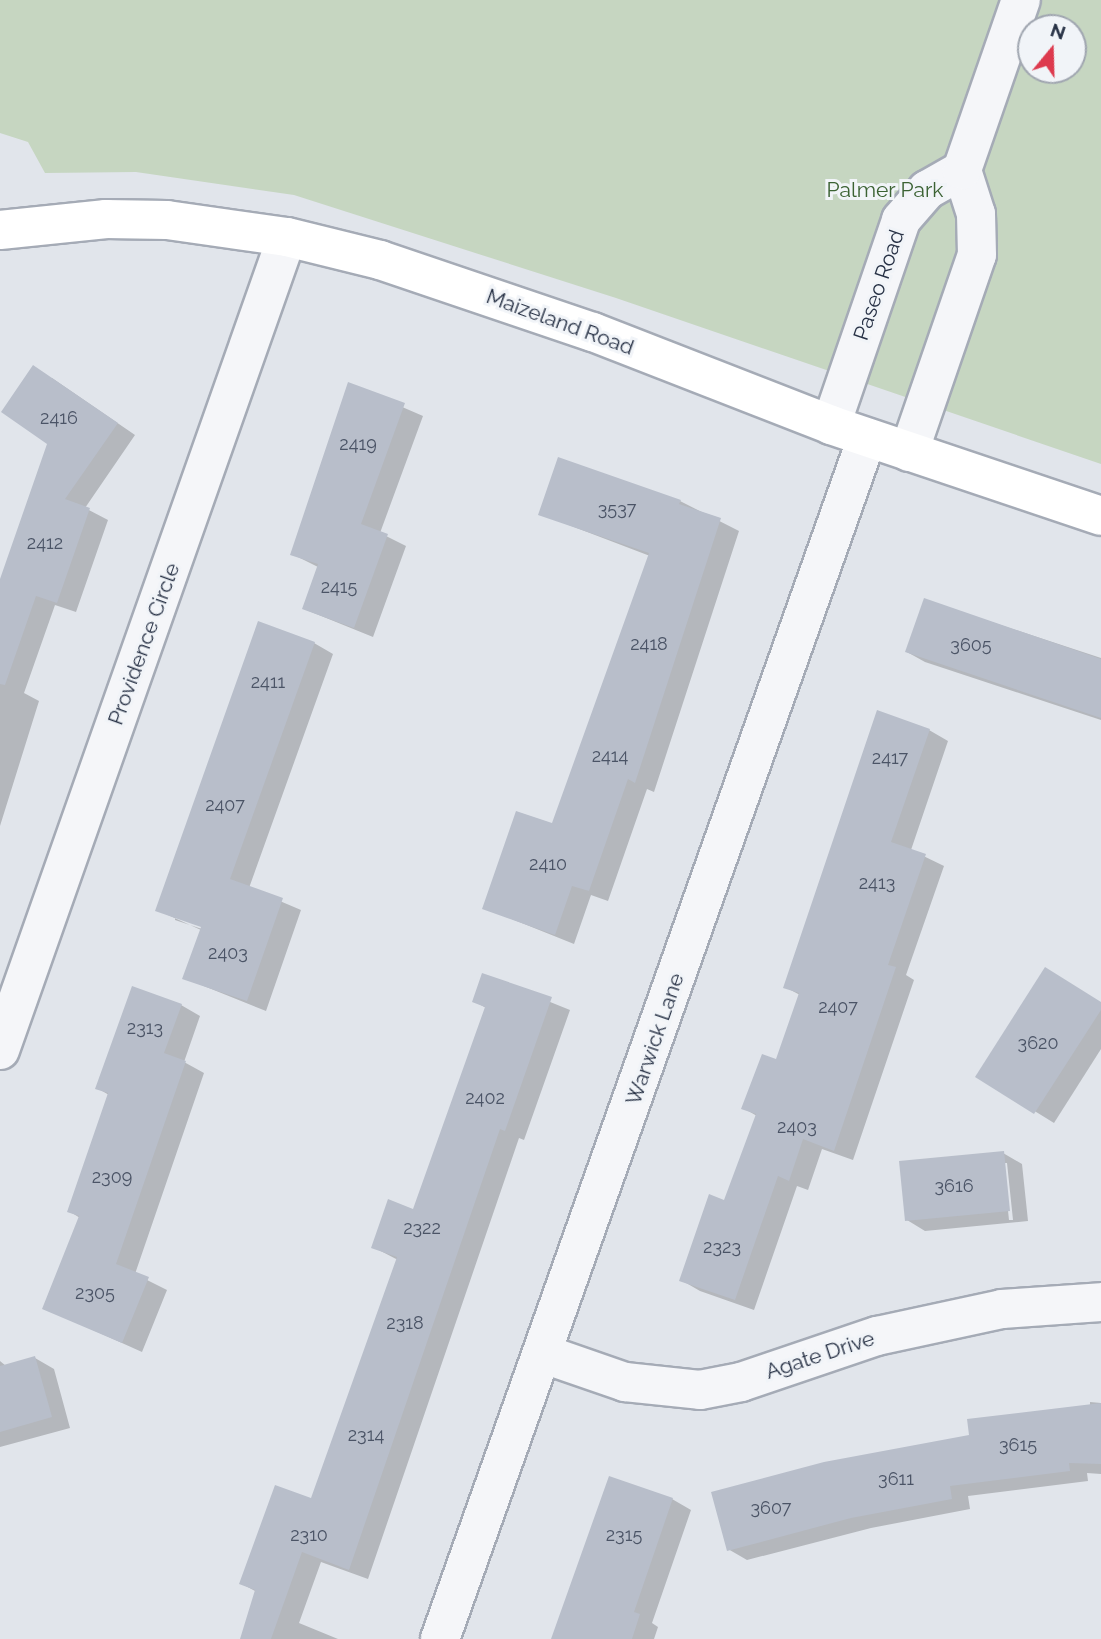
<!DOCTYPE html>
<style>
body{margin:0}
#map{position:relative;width:1101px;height:1639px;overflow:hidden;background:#e1e5eb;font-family:Raleway,sans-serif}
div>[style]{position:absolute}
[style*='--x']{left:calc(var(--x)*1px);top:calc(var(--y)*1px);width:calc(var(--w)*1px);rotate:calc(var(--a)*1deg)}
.green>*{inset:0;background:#c6d6c1}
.shadow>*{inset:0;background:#0003}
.building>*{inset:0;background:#b8beca}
.roads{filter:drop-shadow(2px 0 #a5abb6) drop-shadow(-2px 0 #a5abb6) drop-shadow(0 2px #a5abb6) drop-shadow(0 -2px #a5abb6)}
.minor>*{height:38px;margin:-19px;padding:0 19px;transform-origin:19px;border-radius:19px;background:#f5f6f9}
.major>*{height:38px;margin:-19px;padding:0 19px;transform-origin:19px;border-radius:19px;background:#fff}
span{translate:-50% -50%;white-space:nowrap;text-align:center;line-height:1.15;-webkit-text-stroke:6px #f1f4f8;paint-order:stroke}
.number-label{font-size:18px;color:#4b5466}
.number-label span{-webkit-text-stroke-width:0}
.park-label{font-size:21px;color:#3b6233}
.street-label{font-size:21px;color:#273145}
.north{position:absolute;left:1017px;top:14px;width:70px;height:70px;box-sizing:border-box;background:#f1f4f8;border:2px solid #a0a6b0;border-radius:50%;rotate:19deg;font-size:19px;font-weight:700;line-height:28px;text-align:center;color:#273145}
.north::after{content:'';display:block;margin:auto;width:24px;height:32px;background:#dd3a4e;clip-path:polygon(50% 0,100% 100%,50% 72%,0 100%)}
</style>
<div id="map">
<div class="green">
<i style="clip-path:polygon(evenodd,0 0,1101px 0,1101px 464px,616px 298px,294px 195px,136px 172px,45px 173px,28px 142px,0 133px,0 0,1031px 28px,1073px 28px,1073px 70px,1031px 70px,1031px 28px)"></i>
</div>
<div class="shadow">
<i style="clip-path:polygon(52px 378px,135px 435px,85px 508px,108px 520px,76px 612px,55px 605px,24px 693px,39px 701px,0 826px,0 584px,49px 443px)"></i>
<i style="clip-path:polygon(349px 384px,423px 416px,380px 533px,406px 546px,373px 637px,304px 609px,318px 567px,292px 554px)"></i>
<i style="clip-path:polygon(680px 501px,739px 531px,654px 792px,647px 789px,608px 901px,591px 895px,574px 944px,484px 908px,553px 826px,650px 556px,540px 514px)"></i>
<i style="clip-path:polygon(925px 600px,1101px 658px,1101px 720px,925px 662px,907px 652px)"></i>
<i style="clip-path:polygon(evenodd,314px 643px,333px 654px,249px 888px,301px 910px,266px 1011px,184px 978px,201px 930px,157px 910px,314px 643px,175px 916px,209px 928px,208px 931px,175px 920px,175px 916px)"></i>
<i style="clip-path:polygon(929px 730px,948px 741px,911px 850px,944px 866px,906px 975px,914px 980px,853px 1160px,822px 1149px,808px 1190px,797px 1186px,754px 1310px,700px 1291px,681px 1280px,725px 1202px,757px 1116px,743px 1108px,777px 1061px,800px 995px,785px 987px)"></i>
<i style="clip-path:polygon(483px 975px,570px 1010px,524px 1140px,519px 1138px,368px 1579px,321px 1562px,299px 1623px,338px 1639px,242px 1639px,257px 1592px,242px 1584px,312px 1500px,398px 1260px,373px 1247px,414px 1211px,486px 1008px,474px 1001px)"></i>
<i style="clip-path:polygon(1101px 1003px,1101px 1049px,1054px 1123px,978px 1076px)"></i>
<i style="clip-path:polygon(181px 1005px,200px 1016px,184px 1062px,204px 1073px,135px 1274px,167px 1290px,142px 1352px,44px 1308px,80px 1218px,69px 1211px,109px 1095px,97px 1088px)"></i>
<i style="clip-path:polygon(evenodd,1003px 1153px,1022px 1164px,1028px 1221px,925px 1231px,907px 1220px,1003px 1153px,1003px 1163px,1007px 1163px,1013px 1220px,1009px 1220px,1003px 1163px)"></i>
<i style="clip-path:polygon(35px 1358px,54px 1369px,70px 1428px,0 1447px,0 1361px,6px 1366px)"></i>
<i style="clip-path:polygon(1090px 1402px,1101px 1403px,1101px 1474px,1087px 1473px,1088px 1481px,968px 1496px,970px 1509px,871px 1528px,747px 1560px,728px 1549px,971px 1436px,1090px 1406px)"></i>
<i style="clip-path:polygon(672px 1499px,691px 1510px,652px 1623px,658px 1627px,654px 1639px,553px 1639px)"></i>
</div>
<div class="building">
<i style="clip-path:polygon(33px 365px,118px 423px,65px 499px,90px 508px,57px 603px,36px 596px,5px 685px,0 684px,0 579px,47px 444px,1px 412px)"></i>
<i style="clip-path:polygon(348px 382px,405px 403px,361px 524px,388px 534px,354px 628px,302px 609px,318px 564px,290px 555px)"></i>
<i style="clip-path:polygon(558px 457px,681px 500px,679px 504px,721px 518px,635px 783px,628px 779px,589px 891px,572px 886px,555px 935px,482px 909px,516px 811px,552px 823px,649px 553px,538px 515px)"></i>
<i style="clip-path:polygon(924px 598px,1101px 659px,1101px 718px,905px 652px)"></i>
<i style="clip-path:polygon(258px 621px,315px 642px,230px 879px,283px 898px,247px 1001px,182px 979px,201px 927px,155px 911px)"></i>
<i style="clip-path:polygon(877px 710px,930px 729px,891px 842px,926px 854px,888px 965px,896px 967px,834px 1151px,803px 1139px,789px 1181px,778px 1176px,735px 1300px,679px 1281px,709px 1194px,724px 1200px,756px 1114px,741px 1109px,762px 1054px,776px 1059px,799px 993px,783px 988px)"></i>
<i style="clip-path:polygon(1045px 967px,1101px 1002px,1101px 1010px,1034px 1114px,975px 1077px)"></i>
<i style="clip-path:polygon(482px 973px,552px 997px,505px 1131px,500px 1129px,349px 1570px,302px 1552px,271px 1639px,240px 1639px,255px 1590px,239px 1584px,275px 1485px,311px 1498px,397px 1257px,371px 1248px,388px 1199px,413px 1209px,485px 1007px,472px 1002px)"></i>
<i style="clip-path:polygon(132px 986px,182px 1004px,164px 1053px,186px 1061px,116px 1264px,149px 1277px,122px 1343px,42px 1309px,79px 1216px,67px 1212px,108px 1093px,95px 1089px)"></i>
<i style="clip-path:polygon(1004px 1151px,1010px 1211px,905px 1221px,899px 1161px)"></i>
<i style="clip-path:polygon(35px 1356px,52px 1417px,0 1432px,0 1366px)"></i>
<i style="clip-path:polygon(1101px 1403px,1101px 1464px,1069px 1463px,1070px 1471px,950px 1486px,952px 1499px,851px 1518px,727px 1551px,711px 1492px,824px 1462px,969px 1435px,967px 1419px)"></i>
<i style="clip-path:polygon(609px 1476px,673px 1498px,634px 1612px,640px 1614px,632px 1639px,551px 1639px)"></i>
</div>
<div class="roads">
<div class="minor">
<i style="--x:831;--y:425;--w:217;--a:-71.1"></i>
<i style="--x:901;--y:220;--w:40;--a:-49"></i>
<i style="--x:927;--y:190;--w:40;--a:-29.7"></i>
<i style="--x:909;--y:452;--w:208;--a:-71"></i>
<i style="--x:977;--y:255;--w:41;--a:-91.4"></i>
<i style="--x:976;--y:214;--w:46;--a:-107.7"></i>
<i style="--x:962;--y:170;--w:180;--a:-70.9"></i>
<i style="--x:0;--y:1050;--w:862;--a:-70.56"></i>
<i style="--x:544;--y:1354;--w:86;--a:19.1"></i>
<i style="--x:625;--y:1382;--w:75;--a:6.1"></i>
<i style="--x:700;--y:1390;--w:42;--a:-11"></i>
<i style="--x:741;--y:1382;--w:144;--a:-18.7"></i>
<i style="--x:877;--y:1336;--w:128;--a:-12.2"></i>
<i style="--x:1002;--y:1309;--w:99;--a:-4"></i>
<i style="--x:440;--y:1639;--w:1275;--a:-70.43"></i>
</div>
<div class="major">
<i style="--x:0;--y:230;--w:107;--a:-5.9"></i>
<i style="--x:106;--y:219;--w:61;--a:0.9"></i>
<i style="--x:167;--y:220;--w:121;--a:8.1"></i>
<i style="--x:287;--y:237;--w:96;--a:13.9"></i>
<i style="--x:380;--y:260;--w:225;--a:18.7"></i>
<i style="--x:593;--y:332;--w:256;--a:21.3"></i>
<i style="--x:831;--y:425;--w:285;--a:18.6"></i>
</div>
</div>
<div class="number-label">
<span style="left:59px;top:418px">2416</span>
<span style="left:358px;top:444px">2419</span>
<span style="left:617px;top:509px">3537</span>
<span style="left:45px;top:543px">2412</span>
<span style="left:339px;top:587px">2415</span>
<span style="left:649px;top:644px">2418</span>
<span style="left:971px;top:645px">3605</span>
<span style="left:268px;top:682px">2411</span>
<span style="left:610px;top:756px">2414</span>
<span style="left:890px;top:758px">2417</span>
<span style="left:225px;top:805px">2407</span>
<span style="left:548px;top:864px">2410</span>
<span style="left:877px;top:883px">2413</span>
<span style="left:228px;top:953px">2403</span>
<span style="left:838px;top:1007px">2407</span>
<span style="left:145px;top:1028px">2313</span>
<span style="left:1038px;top:1043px">3620</span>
<span style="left:485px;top:1098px">2402</span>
<span style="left:797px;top:1127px">2403</span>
<span style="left:112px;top:1177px">2309</span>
<span style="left:954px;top:1186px">3616</span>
<span style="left:422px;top:1228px">2322</span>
<span style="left:722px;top:1247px">2323</span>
<span style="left:95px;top:1293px">2305</span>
<span style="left:405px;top:1323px">2318</span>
<span style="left:366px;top:1435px">2314</span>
<span style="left:1018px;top:1445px">3615</span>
<span style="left:896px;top:1479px">3611</span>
<span style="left:771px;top:1508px">3607</span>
<span style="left:309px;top:1535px">2310</span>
<span style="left:624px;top:1535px">2315</span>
</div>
<div class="park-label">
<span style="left:885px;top:190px">Palmer Park</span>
</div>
<div class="street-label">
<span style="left:879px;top:285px;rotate:-71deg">Paseo Road</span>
<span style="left:560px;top:322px;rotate:20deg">Maizeland Road</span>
<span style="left:144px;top:644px;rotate:-70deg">Providence Circle</span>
<span style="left:655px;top:1039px;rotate:-71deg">Warwick Lane</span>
<span style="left:820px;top:1355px;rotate:-18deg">Agate Drive</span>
</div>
<div class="north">N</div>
</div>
